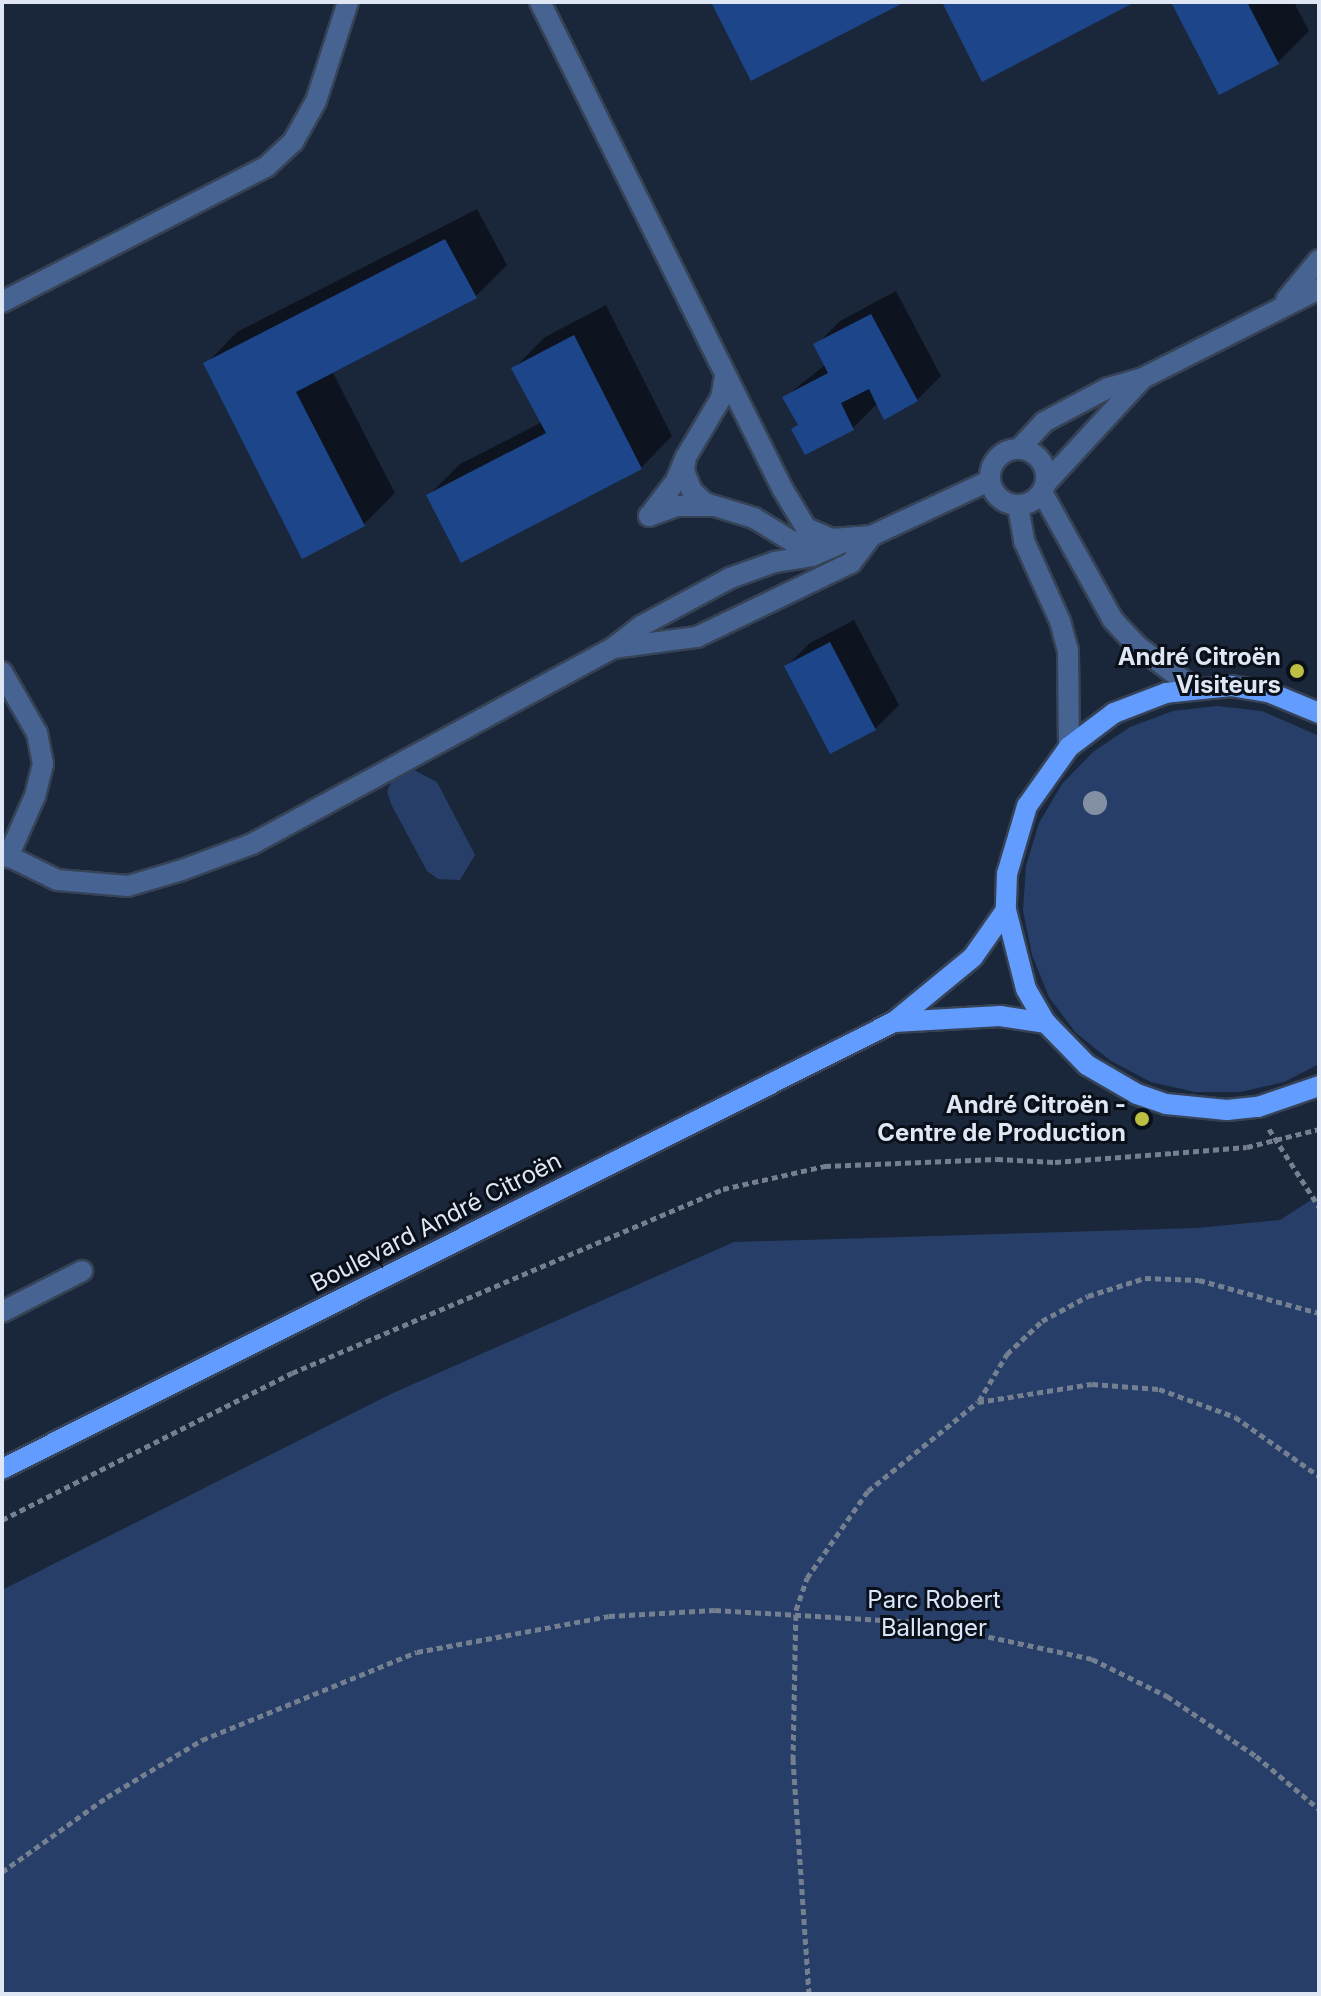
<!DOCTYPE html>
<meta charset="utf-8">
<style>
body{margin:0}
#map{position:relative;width:1321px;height:1996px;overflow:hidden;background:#1a273b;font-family:Inter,sans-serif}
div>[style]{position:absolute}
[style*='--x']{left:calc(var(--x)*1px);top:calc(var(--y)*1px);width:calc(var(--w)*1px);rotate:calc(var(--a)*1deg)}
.green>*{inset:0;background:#273f68}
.shadow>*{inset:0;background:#0007}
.building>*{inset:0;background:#1c458a}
.path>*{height:5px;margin-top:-2.5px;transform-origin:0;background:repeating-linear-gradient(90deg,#747f90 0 6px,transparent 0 10px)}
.roads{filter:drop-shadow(2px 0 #364255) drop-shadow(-2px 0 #364255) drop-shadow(0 2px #364255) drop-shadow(0 -2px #364255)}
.minor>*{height:20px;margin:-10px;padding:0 10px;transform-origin:10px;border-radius:10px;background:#466391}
.minor>.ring{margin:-10px;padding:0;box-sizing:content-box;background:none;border:20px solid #466391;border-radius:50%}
.major>*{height:20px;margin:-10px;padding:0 10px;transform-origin:10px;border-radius:10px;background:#629cfe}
.trees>*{width:24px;height:24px;margin:-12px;border-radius:50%;background:#8390a4}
.dots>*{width:22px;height:22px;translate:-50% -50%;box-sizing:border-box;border:4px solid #0a1019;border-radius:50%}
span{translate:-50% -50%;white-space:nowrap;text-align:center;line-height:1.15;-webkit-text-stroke:6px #0a1019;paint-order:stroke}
.poi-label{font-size:24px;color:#dfe7f5;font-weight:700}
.right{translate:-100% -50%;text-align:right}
.street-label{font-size:24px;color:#dfe7f5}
.park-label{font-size:24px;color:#d9e5fa}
.frame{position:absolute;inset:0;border:4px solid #dfe7f5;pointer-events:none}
</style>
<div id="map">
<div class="green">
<i style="clip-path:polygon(1217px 706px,1262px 711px,1319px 736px,1319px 1064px,1284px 1082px,1240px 1092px,1195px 1092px,1151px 1082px,1111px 1061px,1076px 1033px,1049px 997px,1032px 955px,1023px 911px,1026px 866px,1039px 823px,1062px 784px,1093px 752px,1130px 727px,1173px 711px)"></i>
<i style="clip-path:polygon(414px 770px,437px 782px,475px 855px,460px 880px,438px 879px,427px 871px,392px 806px,387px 792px,392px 779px)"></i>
<i style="clip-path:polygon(1319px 1195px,1319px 1994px,2px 1994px,2px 1590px,391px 1394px,734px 1242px,1197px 1228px,1280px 1220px)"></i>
</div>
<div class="shadow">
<i style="clip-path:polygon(1173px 2px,1294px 2px,1309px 31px,1278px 62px)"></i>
<i style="clip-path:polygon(477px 209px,507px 265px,475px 297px,333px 373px,395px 493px,363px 525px,206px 364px,237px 332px)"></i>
<i style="clip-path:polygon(896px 291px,941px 376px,917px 400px,878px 403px,853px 428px,806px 452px,799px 424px,785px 397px,826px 364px,816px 345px,840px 321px)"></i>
<i style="clip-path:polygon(606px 305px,672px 436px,641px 468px,429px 495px,460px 464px,542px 422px,514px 368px,545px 337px)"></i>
<i style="clip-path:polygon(854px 620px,899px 705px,875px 729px,786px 667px,810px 643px)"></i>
</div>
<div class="building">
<i style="clip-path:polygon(711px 2px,905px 2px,751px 81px)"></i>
<i style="clip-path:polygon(942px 2px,1135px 2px,982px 82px)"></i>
<i style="clip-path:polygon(1171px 2px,1247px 2px,1279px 64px,1219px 95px)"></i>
<i style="clip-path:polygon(445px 239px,477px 298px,296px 392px,365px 526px,302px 559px,203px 363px)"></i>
<i style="clip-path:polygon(871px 314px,918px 401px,884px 420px,869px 389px,841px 403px,854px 430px,805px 455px,791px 429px,798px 425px,782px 397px,828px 373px,813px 344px)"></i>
<i style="clip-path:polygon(574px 335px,642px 469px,461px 563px,426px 495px,546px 433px,511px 368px)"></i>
<i style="clip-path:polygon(830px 642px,876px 730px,830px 754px,784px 666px)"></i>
</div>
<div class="path">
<i style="--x:1269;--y:1129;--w:93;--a:57.3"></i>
<i style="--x:979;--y:1401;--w:55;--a:-59.2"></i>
<i style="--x:1007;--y:1354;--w:48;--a:-43.3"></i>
<i style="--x:1042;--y:1321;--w:52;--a:-28.5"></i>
<i style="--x:1088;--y:1296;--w:60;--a:-17.5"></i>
<i style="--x:1145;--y:1278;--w:54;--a:2.1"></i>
<i style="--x:1199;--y:1280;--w:124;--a:15.4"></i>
<i style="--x:2;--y:1520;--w:325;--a:-26.9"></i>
<i style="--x:292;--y:1373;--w:469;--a:-23.1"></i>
<i style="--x:723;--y:1189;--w:105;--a:-12.7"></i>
<i style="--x:825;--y:1166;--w:172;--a:-2.3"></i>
<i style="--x:997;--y:1159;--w:58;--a:3"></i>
<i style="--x:1055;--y:1162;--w:118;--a:-4.4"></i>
<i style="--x:1173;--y:1153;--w:74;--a:-4.6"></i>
<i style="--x:1247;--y:1147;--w:74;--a:-14"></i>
<i style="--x:2;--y:1872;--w:129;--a:-35.5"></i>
<i style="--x:107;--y:1797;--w:111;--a:-31"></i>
<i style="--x:202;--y:1740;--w:232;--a:-22.3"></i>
<i style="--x:417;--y:1652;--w:195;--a:-10.6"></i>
<i style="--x:609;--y:1616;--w:106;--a:-3.2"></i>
<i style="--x:715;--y:1610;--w:205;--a:3.4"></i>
<i style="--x:920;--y:1622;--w:176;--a:12.1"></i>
<i style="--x:1092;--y:1659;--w:84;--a:26.3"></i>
<i style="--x:1167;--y:1696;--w:107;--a:34"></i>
<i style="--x:1256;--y:1756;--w:82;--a:40.1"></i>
<i style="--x:809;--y:1994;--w:235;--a:-93.9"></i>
<i style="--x:793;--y:1760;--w:150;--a:-88.9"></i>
<i style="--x:796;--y:1610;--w:34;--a:-71"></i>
<i style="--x:807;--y:1578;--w:106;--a:-55"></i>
<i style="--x:868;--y:1491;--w:141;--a:-39"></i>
<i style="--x:978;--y:1402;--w:115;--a:-9"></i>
<i style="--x:1092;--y:1384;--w:67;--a:4.3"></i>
<i style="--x:1159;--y:1389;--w:81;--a:20.2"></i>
<i style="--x:1235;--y:1417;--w:103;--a:35.1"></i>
</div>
<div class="roads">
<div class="minor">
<i style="--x:540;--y:2;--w:543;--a:63.53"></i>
<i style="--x:782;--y:488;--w:47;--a:59"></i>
<i style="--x:806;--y:528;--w:28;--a:23"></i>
<i style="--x:1286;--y:300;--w:52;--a:-50.5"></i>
<i style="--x:2;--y:302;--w:297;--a:-27.1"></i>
<i style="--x:266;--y:167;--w:37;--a:-43"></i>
<i style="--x:293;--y:142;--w:47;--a:-60.7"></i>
<i style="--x:316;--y:101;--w:104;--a:-72.1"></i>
<i style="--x:725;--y:376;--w:22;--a:100"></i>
<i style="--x:721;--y:398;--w:69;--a:120.7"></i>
<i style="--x:686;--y:457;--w:14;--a:98"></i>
<i style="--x:684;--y:471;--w:22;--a:68"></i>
<i style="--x:692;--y:491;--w:18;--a:43"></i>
<i style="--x:705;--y:503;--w:51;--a:17"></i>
<i style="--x:754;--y:518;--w:46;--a:31.6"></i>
<i style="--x:793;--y:542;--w:78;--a:-4.4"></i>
<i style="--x:871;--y:536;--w:130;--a:-25"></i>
<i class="ring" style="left:990px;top:449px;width:36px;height:36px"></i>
<i style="--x:1019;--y:449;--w:37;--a:-47"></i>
<i style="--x:1044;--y:422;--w:72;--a:-28"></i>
<i style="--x:1108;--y:388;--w:36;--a:-16"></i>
<i style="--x:1143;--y:378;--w:197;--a:-26.8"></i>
<i style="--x:1046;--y:483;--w:143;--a:-47.3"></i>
<i style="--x:1042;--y:492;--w:146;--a:61"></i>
<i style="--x:1113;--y:620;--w:34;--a:47"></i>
<i style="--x:1136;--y:645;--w:72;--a:36.6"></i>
<i style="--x:1018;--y:506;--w:36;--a:80"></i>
<i style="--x:1024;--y:541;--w:88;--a:65.8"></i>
<i style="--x:1060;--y:621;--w:31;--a:75"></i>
<i style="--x:1068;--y:651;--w:96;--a:89.4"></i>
<i style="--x:649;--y:516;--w:44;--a:-52.4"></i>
<i style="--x:676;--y:481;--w:24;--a:-68"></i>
<i style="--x:649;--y:516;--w:30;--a:-20"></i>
<i style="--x:677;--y:506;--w:34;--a:0"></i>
<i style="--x:613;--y:648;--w:85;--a:-7.5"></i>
<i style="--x:697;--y:637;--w:171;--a:-25.7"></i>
<i style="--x:851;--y:563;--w:34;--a:-53"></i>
<i style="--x:2;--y:672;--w:70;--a:60.2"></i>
<i style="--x:37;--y:733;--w:32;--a:79"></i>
<i style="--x:43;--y:764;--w:33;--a:104"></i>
<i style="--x:35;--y:796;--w:67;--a:113.9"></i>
<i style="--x:2;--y:853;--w:61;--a:26.1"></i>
<i style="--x:57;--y:880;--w:71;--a:4.8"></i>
<i style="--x:128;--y:886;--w:56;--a:-16.5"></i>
<i style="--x:182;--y:870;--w:75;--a:-20.4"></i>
<i style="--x:252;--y:844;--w:411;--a:-28.5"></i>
<i style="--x:613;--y:648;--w:36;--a:-38"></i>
<i style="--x:641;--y:626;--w:101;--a:-28.3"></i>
<i style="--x:730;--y:578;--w:48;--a:-19.6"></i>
<i style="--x:775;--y:562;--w:37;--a:-9"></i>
<i style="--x:812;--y:556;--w:47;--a:-23.8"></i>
<i style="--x:2;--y:1312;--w:90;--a:-27.1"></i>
</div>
<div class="major">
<i style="--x:1319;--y:713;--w:55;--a:-157.6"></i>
<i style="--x:1268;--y:692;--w:37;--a:-171"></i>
<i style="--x:1231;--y:686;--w:65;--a:173.9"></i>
<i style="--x:1166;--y:693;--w:56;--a:159"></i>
<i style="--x:1114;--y:713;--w:56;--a:142.9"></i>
<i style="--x:1069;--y:747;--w:72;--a:125.4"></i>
<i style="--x:1027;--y:806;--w:71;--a:106.4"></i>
<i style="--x:1007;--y:874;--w:36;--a:92"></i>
<i style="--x:1006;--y:910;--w:81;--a:75.8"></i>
<i style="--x:1026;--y:989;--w:39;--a:60"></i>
<i style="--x:1046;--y:1023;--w:59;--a:45.7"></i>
<i style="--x:1087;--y:1065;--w:58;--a:30.1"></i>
<i style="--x:1137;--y:1094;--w:31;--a:19"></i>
<i style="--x:1166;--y:1104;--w:61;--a:5.6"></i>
<i style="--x:1227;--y:1110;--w:31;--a:-6"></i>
<i style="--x:1258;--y:1107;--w:65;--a:-19"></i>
<i style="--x:894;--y:1022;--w:106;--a:-3.2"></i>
<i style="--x:1000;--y:1016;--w:47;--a:8.7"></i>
<i style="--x:2;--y:1469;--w:998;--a:-26.62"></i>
<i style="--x:894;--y:1022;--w:102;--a:-39.4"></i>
<i style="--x:973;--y:957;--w:57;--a:-54.9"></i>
</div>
</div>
<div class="trees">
<i style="left:1095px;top:803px"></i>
</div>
<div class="dots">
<i style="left:1297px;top:671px;background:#bdbf43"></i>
<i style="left:1142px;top:1119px;background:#bdbf43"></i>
</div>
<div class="poi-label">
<span class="right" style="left:1281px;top:671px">André Citroën<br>Visiteurs</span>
<span class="right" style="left:1126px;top:1119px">André Citroën -<br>Centre de Production</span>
</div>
<div class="street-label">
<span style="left:436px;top:1222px;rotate:-27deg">Boulevard André Citroën</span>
</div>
<div class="park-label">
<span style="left:934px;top:1614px">Parc Robert<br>Ballanger</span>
</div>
<div class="frame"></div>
</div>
